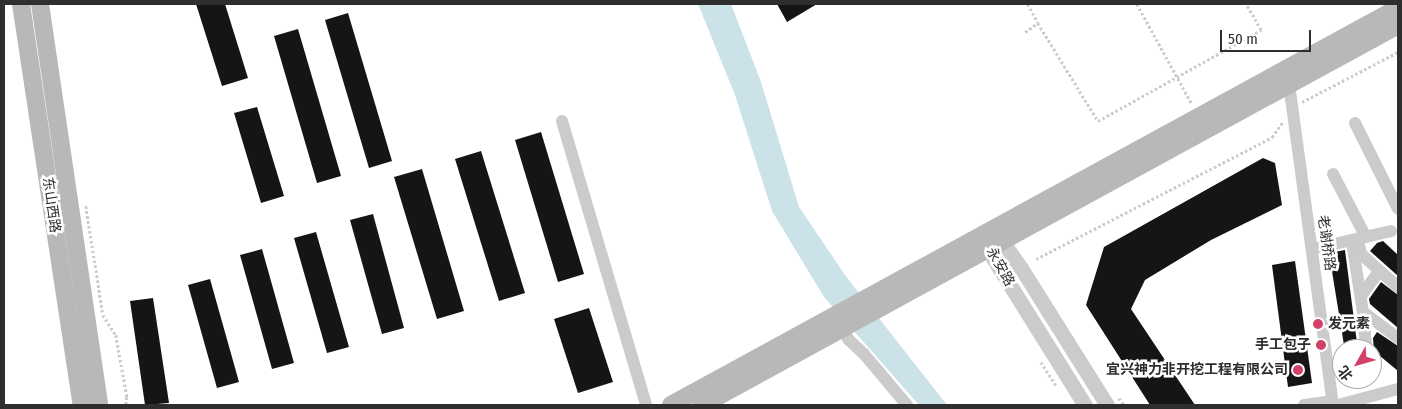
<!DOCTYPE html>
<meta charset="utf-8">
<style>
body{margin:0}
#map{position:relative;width:1402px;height:409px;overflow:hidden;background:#fff;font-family:"Fira Sans Condensed","Noto Sans SC",sans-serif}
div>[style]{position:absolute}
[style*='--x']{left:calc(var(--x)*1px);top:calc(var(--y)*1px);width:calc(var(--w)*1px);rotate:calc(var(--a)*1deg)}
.water>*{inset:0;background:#cbe2e8}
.building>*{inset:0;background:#151515}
.path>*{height:2.5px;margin-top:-1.25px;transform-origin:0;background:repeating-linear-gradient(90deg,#cbcbcb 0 2.5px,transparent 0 5px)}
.minor>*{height:12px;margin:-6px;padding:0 6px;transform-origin:6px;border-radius:6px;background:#cbcbcb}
.tertiary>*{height:15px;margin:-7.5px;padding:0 7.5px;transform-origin:7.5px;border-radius:7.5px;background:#cbcbcb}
.secondary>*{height:18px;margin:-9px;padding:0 9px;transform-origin:9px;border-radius:9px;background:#b8b8b8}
.dots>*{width:14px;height:14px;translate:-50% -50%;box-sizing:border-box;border:2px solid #fff;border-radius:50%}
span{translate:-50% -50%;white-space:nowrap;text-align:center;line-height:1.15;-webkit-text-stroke:5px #fff;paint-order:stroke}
.street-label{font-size:14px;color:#2e2e2e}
.poi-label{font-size:14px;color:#2e2e2e;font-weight:700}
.left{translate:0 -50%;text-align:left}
.right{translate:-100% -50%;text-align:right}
.frame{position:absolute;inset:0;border:5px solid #2e2e2e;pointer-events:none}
.north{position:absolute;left:1332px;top:339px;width:50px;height:50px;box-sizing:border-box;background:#fff;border:1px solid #ababab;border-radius:50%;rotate:232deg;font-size:14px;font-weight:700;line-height:20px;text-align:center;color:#2e2e2e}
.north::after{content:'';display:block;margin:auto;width:18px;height:22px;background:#d24268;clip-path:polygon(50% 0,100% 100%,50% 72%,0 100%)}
.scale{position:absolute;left:1220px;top:30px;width:91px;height:22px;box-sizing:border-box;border:2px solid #2e2e2e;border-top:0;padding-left:6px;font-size:15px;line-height:18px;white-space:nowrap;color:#2e2e2e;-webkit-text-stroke:4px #fff;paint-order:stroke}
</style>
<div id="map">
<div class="water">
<i style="clip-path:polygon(698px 4px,731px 4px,761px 82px,799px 207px,845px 275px,947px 405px,919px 405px,824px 297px,772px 211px,735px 95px)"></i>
</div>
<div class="building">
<i style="clip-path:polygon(196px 4px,225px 4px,248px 78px,222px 86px)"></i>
<i style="clip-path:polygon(777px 4px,817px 4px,787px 22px)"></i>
<i style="clip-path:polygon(348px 13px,392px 161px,369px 168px,325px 20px)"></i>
<i style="clip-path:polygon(298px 29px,341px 176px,317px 183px,274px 36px)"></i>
<i style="clip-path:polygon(257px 107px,284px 196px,261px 203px,234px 113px)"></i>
<i style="clip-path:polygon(541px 132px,584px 274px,558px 282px,515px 140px)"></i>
<i style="clip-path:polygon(481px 151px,525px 293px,499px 301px,455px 159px)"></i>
<i style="clip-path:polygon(1263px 158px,1275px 163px,1282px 205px,1211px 240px,1145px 280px,1131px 309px,1195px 405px,1150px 405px,1086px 305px,1104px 247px)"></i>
<i style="clip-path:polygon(422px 169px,464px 311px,437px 319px,394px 177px)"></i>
<i style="clip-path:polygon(373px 214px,404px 328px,382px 334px,350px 220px)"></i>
<i style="clip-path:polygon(316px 232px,349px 347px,327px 353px,294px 238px)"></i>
<i style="clip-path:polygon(1383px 241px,1398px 255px,1398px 276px,1370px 251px,1377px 243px)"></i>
<i style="clip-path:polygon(262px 249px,294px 363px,272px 369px,240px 255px)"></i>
<i style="clip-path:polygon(1345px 250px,1357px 343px,1344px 345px,1329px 253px)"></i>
<i style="clip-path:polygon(1295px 261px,1312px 383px,1288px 387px,1272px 265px)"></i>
<i style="clip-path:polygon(210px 279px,239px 382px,217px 388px,188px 285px)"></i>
<i style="clip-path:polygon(1381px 282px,1398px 295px,1398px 328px,1370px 304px,1369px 299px)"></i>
<i style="clip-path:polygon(153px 298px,169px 403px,145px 405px,130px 301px)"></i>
<i style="clip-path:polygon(589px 308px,613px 382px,578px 393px,554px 319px)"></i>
<i style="clip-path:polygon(1377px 332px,1398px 346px,1398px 371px,1374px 351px,1373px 338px)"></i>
</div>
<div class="path">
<i style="--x:1028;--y:4;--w:21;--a:62"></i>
<i style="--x:1137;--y:4;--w:114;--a:61.2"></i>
<i style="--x:1025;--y:32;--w:16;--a:-35"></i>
<i style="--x:1038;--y:23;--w:115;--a:58.5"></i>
<i style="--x:1098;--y:121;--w:187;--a:-29.2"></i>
<i style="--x:1261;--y:30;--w:30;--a:-120"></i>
<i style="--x:1302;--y:102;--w:108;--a:-27.5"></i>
<i style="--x:86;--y:206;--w:110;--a:81.1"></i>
<i style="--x:103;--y:315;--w:24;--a:57"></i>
<i style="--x:116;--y:335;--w:63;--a:79.9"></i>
<i style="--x:127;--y:397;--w:8;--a:97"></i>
<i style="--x:1036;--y:259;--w:266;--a:-27.3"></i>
<i style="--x:1272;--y:137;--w:19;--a:-55"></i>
<i style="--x:1041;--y:362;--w:30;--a:57"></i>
<i style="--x:1119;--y:398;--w:9;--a:54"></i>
</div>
<div class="minor">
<i style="--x:1289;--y:84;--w:324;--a:82.2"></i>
<i style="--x:562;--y:121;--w:296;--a:73.5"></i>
<i style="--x:1355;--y:123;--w:96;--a:63.4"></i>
<i style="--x:1333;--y:174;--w:71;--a:62.4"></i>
<i style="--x:1358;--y:240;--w:14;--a:78"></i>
<i style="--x:1361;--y:254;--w:50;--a:41.7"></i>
<i style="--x:1352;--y:242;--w:71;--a:81.1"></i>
<i style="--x:1363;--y:312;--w:44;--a:36.6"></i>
<i style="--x:1312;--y:249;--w:81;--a:-12.8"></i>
<i style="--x:1361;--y:296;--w:31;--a:-54"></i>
<i style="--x:1363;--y:312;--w:37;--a:85"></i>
<i style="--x:842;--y:329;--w:13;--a:58"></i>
<i style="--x:849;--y:340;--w:21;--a:43"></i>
<i style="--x:864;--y:354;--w:67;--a:49.9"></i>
<i style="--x:1304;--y:405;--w:28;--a:-8"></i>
<i style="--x:1338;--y:405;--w:62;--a:-14.9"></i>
</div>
<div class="tertiary">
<i style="--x:994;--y:236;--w:9;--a:32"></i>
<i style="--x:1002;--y:241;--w:33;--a:55"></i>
<i style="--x:1021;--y:268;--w:162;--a:57.9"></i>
<i style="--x:986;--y:239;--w:20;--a:70"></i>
<i style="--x:993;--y:258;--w:173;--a:58"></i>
</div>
<div class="secondary">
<i style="--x:21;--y:4;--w:406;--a:81.4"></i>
<i style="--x:40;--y:4;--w:405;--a:81.6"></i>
<i style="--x:671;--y:405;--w:828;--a:-28.64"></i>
<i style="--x:702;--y:405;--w:793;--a:-28.63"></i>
</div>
<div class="dots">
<i style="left:1318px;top:324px;background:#d24268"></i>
<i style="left:1321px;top:345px;background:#d24268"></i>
<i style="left:1298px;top:370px;background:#d24268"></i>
</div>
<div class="street-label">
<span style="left:51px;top:205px;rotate:82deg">东山西路</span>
<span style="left:1326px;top:243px;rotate:82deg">老谢桥路</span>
<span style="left:1000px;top:267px;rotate:61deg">永安路</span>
</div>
<div class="poi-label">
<span class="left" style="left:1328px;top:324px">发元素</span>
<span class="right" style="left:1311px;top:345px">手工包子</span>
<span class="right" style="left:1288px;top:370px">宜兴神力非开挖工程有限公司</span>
</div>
<div class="frame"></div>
<div class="north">北</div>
<div class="scale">50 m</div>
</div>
